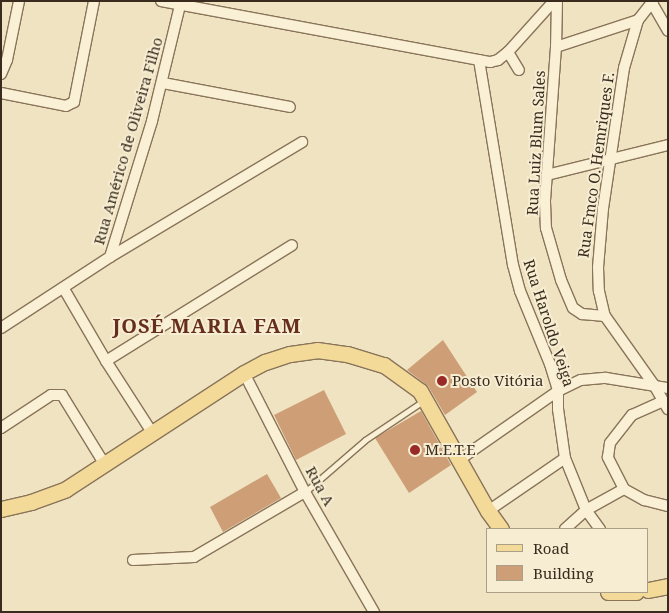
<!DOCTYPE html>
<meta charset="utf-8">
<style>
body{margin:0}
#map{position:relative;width:669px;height:613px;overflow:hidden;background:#efe3c2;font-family:"Noto Serif",serif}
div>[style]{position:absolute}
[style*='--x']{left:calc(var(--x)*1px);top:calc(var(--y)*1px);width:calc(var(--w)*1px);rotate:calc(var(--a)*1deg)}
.building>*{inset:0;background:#ce9e77}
.roads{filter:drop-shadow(1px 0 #897459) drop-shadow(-1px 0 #897459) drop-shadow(0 1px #897459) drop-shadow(0 -1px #897459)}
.lane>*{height:5px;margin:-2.5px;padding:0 2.5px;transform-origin:2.5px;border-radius:2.5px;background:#f9f0d6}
.street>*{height:10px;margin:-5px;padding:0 5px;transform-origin:5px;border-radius:5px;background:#f9f0d6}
.primary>*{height:15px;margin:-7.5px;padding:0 7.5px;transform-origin:7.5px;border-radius:7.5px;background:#f3da99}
.dots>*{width:14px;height:14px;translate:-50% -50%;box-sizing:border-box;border:2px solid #f6edd2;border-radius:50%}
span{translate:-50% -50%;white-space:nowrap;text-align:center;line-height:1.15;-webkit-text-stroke:4px #f6edd2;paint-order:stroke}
.street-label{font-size:15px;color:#392c1e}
.poi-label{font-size:15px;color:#392c1e}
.left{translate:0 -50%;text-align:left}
.district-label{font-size:20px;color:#662e1c;font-weight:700;letter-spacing:1px}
.frame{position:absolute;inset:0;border:2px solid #392c1e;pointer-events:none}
.legend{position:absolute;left:486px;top:528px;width:162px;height:65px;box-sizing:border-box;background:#f6edd2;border:1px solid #aaa08a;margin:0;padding:6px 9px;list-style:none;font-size:15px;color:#392c1e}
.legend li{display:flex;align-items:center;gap:10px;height:25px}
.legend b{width:25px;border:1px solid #aaa08a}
</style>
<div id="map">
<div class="building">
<i style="clip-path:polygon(443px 340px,477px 392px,445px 415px,428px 386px,407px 370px)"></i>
<i style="clip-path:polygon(324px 390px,346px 434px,296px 460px,274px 415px)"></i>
<i style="clip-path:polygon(421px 411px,451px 465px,409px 493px,375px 438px)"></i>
<i style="clip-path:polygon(267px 474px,281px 498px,223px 532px,210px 507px)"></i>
</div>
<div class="roads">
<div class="lane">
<i style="--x:305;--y:492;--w:79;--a:-40.9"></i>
<i style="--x:365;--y:440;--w:70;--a:-33.9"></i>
</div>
<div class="street">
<i style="--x:161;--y:1;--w:335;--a:10.5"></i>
<i style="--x:490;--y:62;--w:8;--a:-14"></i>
<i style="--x:498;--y:60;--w:13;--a:-39"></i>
<i style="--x:508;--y:52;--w:69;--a:-48"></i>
<i style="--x:557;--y:1;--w:46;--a:91.2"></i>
<i style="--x:556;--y:47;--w:155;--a:94.1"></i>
<i style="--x:545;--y:202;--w:26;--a:88"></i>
<i style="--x:546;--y:228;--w:54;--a:73.9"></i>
<i style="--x:561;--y:280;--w:30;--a:67"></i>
<i style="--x:573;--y:308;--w:11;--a:34"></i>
<i style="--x:582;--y:314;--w:23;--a:5"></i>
<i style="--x:653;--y:1;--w:24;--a:128"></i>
<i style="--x:638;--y:20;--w:50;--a:106.3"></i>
<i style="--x:624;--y:68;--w:142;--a:98.5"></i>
<i style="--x:603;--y:208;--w:59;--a:94.8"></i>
<i style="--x:598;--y:267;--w:24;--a:88"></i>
<i style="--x:599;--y:291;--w:26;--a:77"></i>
<i style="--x:605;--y:316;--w:85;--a:54.6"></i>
<i style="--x:654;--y:385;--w:28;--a:60"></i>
<i style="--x:652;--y:3;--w:32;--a:60"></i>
<i style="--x:556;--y:47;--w:86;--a:-18.2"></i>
<i style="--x:508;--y:52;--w:21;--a:59"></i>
<i style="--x:479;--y:60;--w:208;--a:80.6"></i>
<i style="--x:513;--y:265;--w:27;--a:75"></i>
<i style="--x:520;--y:291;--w:79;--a:67.7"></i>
<i style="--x:550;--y:364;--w:28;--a:73"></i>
<i style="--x:558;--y:391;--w:18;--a:90"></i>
<i style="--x:558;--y:409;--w:49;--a:81.9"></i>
<i style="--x:565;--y:458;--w:56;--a:68"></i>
<i style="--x:586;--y:510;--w:24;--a:54"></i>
<i style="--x:1;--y:74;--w:15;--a:-67"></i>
<i style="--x:7;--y:60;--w:60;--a:-78.5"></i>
<i style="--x:163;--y:83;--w:129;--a:10.7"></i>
<i style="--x:1;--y:93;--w:66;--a:11.3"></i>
<i style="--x:66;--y:106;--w:9;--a:-27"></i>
<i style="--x:74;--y:102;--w:103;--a:-78.8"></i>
<i style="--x:547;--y:175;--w:125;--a:-13.9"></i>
<i style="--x:110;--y:257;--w:142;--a:-72.8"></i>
<i style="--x:152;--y:121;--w:119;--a:-76.4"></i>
<i style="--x:64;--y:289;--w:83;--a:59.7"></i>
<i style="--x:106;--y:361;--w:87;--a:57.2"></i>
<i style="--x:1;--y:328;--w:130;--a:-33.1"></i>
<i style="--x:110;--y:257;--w:224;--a:-30.9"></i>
<i style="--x:106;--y:361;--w:219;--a:-31.9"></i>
<i style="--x:244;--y:373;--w:134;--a:62.9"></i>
<i style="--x:305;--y:492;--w:138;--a:60.1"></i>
<i style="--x:1;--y:428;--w:60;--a:-33.4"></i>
<i style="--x:51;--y:395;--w:11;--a:0"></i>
<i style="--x:62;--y:395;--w:82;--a:58.4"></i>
<i style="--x:459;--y:460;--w:121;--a:-34.9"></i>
<i style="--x:558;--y:391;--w:25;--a:-26"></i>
<i style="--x:581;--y:380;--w:25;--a:-5"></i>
<i style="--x:606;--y:378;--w:63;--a:9.2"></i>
<i style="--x:624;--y:489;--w:36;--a:-117"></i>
<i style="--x:608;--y:457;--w:14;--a:-82"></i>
<i style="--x:610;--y:443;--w:36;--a:-52"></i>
<i style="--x:632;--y:415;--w:34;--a:-24"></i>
<i style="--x:488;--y:511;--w:93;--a:-34.5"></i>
<i style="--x:565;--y:529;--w:28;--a:-42"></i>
<i style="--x:586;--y:510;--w:43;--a:-28.9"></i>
<i style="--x:624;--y:489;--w:23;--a:29"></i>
<i style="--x:644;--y:500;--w:25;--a:14"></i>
<i style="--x:133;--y:560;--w:61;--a:-2.8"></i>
<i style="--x:194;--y:557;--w:129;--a:-30.4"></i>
</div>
<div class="primary">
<i style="--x:1;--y:509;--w:31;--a:-13"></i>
<i style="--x:31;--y:502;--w:37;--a:-20"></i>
<i style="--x:66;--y:489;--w:212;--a:-33.1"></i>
<i style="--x:244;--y:373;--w:24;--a:-28"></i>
<i style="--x:265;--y:362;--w:26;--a:-18"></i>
<i style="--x:290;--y:354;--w:27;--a:-8"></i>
<i style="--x:317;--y:350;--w:30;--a:8"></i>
<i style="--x:347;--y:354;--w:39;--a:17"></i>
<i style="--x:384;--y:365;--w:44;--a:35.8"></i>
<i style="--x:420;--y:391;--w:138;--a:60.5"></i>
<i style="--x:488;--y:511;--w:22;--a:54"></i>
<i style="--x:648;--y:590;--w:20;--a:-11"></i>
<i style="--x:608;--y:592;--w:28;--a:0"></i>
</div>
</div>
<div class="dots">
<i style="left:442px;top:381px;background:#9a2a28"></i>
<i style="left:415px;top:450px;background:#9a2a28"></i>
</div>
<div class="street-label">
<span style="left:128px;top:141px;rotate:-74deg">Rua Américo de Oliveira Filho</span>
<span style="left:536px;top:143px;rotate:-87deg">Rua Luiz Blum Sales</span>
<span style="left:596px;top:165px;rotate:-82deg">Rua Fmco O. Hemriques F.</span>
<span style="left:549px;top:323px;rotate:72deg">Rua Haroldo Veiga</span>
<span style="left:320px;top:486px;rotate:61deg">Rua A</span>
</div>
<div class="poi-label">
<span class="left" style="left:452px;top:381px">Posto Vitória</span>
<span class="left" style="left:425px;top:450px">M.E.T.E</span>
</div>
<div class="district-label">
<span style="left:207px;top:325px">JOSÉ MARIA FAM</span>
</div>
<div class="frame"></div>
<ul class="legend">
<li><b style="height:6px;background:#f3da99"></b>Road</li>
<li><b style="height:14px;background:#ce9e77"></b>Building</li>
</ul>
</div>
